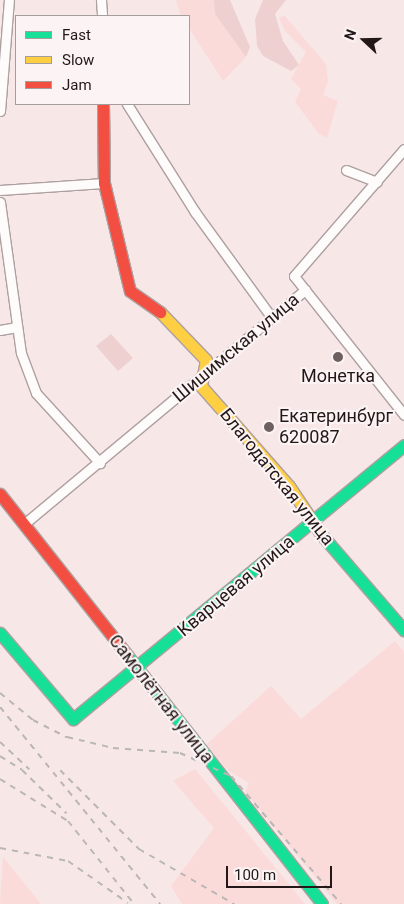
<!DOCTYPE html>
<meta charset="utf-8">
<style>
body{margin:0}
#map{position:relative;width:404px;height:904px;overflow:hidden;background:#f8e7e7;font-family:Roboto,sans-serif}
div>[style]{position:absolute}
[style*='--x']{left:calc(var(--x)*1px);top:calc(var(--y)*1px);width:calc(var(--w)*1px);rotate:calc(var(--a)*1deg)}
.built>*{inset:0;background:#fbdada}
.green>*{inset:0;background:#eed0d0}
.roads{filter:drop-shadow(1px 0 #aea0a0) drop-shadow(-1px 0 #aea0a0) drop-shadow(0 1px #aea0a0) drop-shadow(0 -1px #aea0a0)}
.street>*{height:9px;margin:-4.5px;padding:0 4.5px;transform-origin:4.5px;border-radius:4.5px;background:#fefbfb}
.fast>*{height:11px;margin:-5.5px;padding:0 5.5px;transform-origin:5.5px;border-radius:5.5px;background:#16e098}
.slow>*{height:11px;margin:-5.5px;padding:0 5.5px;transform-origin:5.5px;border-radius:5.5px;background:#ffcf43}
.jam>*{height:11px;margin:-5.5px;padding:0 5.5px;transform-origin:5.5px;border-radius:5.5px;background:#f24e42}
.rail>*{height:2px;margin-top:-1px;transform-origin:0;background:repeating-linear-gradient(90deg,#bab6b6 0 6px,transparent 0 12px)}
.dots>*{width:14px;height:14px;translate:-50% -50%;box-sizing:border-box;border:2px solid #fcf4f4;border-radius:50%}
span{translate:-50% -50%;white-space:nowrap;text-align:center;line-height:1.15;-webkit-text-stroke:4px #fcf4f4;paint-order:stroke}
.street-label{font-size:18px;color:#231717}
.poi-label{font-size:18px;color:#231717}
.left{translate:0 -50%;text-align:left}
.legend{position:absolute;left:15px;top:15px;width:175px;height:90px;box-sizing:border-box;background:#fcf4f4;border:1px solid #a59c9c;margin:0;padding:6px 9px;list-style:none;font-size:15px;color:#231717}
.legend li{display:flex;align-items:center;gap:10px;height:25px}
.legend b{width:25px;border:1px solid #a59c9c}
.north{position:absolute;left:339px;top:15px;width:50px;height:50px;-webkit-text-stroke:4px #fcf4f4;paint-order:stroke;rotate:291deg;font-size:14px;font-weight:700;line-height:20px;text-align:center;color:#231717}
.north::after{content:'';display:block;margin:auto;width:18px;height:22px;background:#231717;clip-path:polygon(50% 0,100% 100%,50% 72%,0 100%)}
.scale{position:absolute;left:226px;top:866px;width:106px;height:22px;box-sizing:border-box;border:2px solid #231717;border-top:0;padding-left:6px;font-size:15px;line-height:18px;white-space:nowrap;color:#231717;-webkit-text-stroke:4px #fcf4f4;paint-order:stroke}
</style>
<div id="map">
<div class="built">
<i style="clip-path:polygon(176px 0,214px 0,215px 14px,246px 57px,223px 81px,189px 28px,189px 16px,181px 16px)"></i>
<i style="clip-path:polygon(284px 15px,326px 64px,328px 81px,323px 95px,338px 101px,327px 138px,319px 134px,295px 102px,301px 89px,291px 79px,306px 52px,285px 31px,279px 18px)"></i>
<i style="clip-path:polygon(395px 641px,404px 652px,404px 904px,337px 904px,245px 792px,249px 783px,229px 771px,206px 745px,271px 686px,301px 719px)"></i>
<i style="clip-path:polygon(195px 769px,305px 904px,182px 904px,171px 886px,214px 828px,173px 781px)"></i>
<i style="clip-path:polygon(3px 857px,41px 904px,0 904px)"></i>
</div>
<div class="green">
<i style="clip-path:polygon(214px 0,230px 0,250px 47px,246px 57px,215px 14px)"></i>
<i style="clip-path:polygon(263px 0,286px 0,275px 14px,283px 41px,299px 65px,291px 71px,263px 56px,257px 46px,255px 19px)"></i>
<i style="clip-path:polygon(111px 334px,133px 358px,118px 371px,96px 346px)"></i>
</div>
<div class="roads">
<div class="street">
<i style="--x:101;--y:0;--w:16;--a:86"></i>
<i style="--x:127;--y:104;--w:128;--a:57.8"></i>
<i style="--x:195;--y:212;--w:131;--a:54"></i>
<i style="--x:0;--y:111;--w:111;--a:-85.4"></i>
<i style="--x:404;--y:149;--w:168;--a:130.9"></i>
<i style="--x:294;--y:276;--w:177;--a:51.6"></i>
<i style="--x:346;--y:170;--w:33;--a:21"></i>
<i style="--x:0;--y:190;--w:104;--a:-3.9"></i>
<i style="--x:0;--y:202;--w:152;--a:82.1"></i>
<i style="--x:21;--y:353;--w:43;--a:69.4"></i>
<i style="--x:36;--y:393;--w:95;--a:47.6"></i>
<i style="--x:0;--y:330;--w:17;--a:-10"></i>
<i style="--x:24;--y:524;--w:366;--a:-39.8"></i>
</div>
<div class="fast">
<i style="--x:321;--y:534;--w:127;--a:49.2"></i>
<i style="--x:0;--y:633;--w:113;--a:49.7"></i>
<i style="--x:73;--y:719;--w:430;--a:-39.6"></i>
<i style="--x:127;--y:655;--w:316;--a:51.9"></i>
</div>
<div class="slow">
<i style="--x:160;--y:312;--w:66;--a:46.2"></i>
<i style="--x:206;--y:360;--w:26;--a:101"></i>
<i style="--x:201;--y:386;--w:133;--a:48.7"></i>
<i style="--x:289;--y:486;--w:58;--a:56.3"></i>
</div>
<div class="jam">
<i style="--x:103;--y:104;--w:79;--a:89.3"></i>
<i style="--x:104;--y:183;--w:111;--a:76.5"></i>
<i style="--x:130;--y:291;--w:37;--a:35"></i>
<i style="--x:0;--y:494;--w:205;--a:51.7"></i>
</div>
</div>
<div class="rail">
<i style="--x:0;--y:693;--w:43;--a:39.3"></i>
<i style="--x:33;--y:720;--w:38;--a:27"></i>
<i style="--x:67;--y:737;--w:47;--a:13.4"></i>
<i style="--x:113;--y:748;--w:67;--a:4.3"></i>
<i style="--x:180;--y:753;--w:56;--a:24.3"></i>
<i style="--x:231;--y:776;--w:169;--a:49.3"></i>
<i style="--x:0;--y:707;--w:254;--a:50.9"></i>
<i style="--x:0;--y:742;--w:40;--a:43"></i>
<i style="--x:0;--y:756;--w:26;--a:32"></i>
<i style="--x:22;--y:770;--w:62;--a:44.3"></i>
<i style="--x:60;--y:770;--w:112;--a:45"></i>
<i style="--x:139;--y:849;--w:110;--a:30.1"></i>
<i style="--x:0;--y:779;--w:80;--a:31.7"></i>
<i style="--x:68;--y:821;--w:106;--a:51.5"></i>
<i style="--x:0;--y:848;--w:69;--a:10.8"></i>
<i style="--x:68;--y:861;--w:73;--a:35"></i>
</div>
<div class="dots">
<i style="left:338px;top:357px;background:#6e6060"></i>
<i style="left:269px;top:427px;background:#6e6060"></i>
</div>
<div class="street-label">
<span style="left:236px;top:348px;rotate:-40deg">Шишимская улица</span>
<span style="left:277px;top:477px;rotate:51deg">Благодатская улица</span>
<span style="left:236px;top:586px;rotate:-40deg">Кварцевая улица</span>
<span style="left:161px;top:699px;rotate:52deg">Самолётная улица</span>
</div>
<div class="poi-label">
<span style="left:338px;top:376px">Монетка</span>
<span class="left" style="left:279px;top:427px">Екатеринбург<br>620087</span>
</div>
<ul class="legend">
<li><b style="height:6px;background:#16e098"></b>Fast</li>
<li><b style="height:6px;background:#ffcf43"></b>Slow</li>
<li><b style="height:6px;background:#f24e42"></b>Jam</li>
</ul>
<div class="north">N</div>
<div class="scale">100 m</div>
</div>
